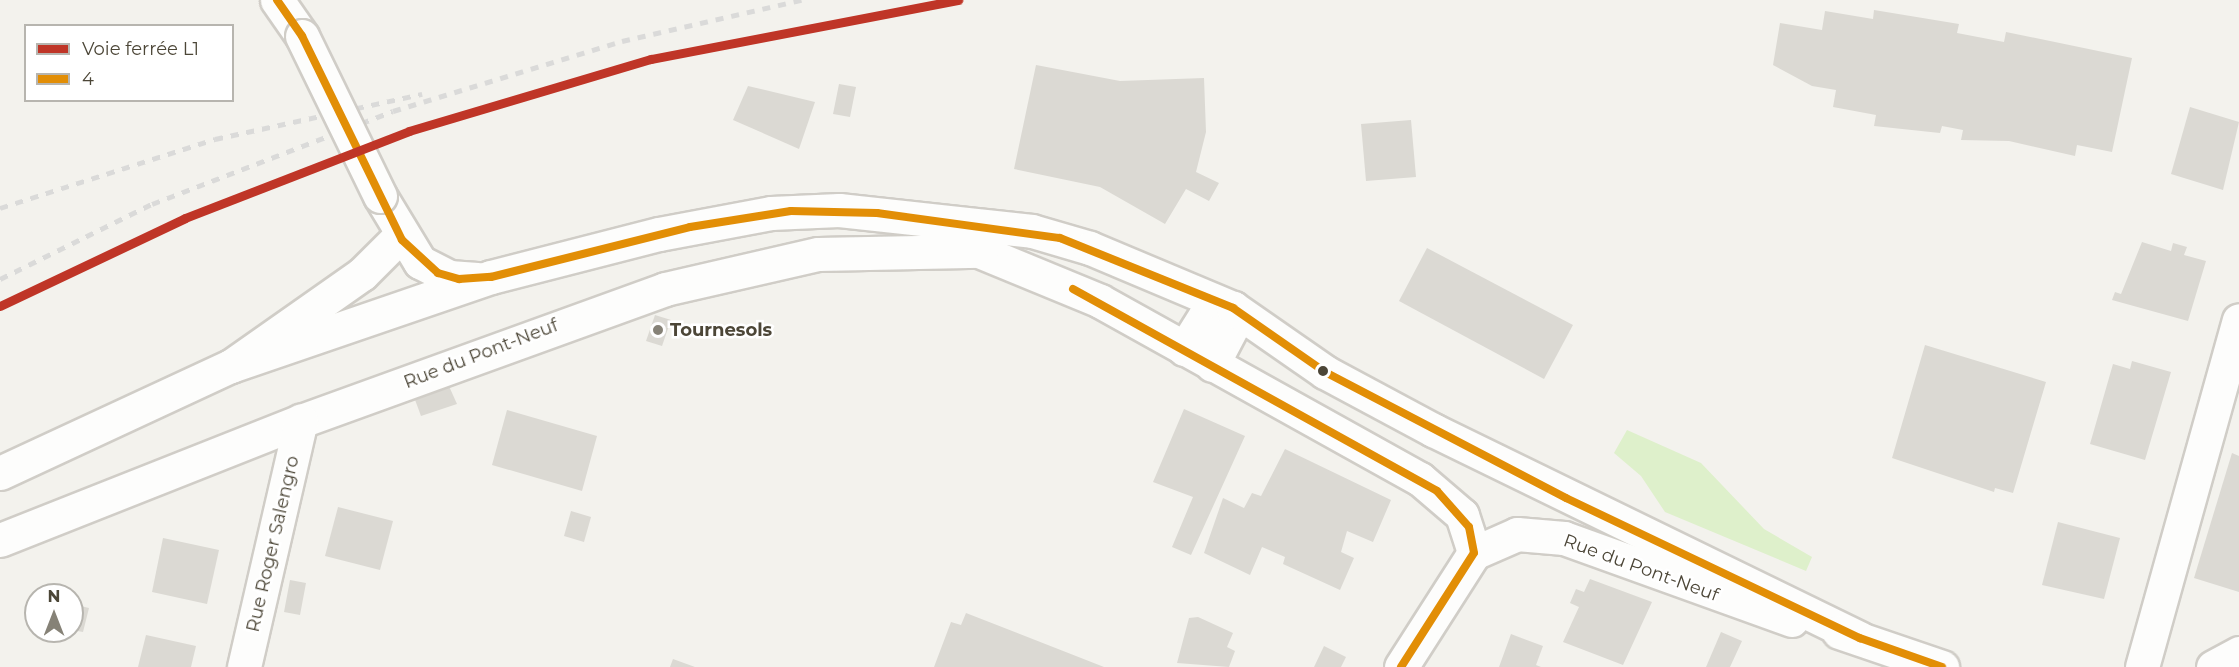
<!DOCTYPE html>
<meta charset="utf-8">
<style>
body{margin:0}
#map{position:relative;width:2239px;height:667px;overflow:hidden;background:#f3f2ed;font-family:Montserrat,sans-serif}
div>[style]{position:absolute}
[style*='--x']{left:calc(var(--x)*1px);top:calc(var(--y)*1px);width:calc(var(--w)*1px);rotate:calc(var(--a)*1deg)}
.green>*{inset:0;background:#def0cb}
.building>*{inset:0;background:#dbd9d3}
.roads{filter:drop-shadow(2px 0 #d0cdc7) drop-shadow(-2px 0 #d0cdc7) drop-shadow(0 2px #d0cdc7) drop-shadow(0 -2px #d0cdc7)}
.minor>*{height:33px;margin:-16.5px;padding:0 16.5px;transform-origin:16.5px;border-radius:16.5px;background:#fdfdfc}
.rail>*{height:4.5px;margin-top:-2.25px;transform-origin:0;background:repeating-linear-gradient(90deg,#dadad9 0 8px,transparent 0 16px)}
.bridges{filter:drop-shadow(2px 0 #d0cdc7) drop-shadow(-2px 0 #d0cdc7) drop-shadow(0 2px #d0cdc7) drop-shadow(0 -2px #d0cdc7)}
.minor-bridge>*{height:33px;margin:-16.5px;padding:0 16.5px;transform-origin:16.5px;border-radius:16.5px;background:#fdfdfc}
.bus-1>*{height:8px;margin:-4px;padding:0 4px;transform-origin:4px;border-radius:4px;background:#e28e06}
.rail-1>*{height:9px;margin:-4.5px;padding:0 4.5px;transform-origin:4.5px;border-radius:4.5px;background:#bf3527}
.dots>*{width:16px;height:16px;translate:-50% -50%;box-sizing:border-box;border:3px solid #fff;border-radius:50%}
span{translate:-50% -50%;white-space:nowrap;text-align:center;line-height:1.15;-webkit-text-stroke:5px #fff;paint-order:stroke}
.poi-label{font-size:18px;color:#4c4637;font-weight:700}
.left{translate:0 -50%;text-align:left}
.street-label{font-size:18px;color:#4c4637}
.legend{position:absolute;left:24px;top:24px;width:210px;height:78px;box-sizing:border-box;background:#fff;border:2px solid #b7b5af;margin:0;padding:8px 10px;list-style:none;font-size:18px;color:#4c4637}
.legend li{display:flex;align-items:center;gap:12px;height:30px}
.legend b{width:30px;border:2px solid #b7b5af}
.north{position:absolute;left:24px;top:583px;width:60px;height:60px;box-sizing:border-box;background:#fff;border:2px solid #b7b5af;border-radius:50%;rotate:0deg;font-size:16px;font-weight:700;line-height:24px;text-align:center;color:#4c4637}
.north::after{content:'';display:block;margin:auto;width:21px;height:27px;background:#868277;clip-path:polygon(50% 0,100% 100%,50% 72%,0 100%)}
</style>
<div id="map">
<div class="green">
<i style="clip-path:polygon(1627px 430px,1701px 463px,1764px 529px,1812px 557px,1806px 571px,1665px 512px,1641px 476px,1614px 453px)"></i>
</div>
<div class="building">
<i style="clip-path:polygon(1874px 10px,1959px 24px,1957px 33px,2004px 42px,2006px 32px,2132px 58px,2112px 152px,2077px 145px,2075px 156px,2009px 141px,1961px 140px,1963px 130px,1942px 126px,1940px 133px,1874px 126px,1876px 115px,1833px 107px,1836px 90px,1812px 86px,1773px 65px,1780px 23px,1822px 30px,1825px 11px,1873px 19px)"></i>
<i style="clip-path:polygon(1036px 65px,1120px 81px,1204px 78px,1206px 132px,1196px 172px,1219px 183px,1209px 201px,1186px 189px,1165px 224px,1100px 187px,1014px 169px)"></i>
<i style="clip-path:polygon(839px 84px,856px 87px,850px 117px,833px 114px)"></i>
<i style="clip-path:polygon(748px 86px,815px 102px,799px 149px,733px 120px)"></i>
<i style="clip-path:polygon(2190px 107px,2239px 122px,2223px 190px,2171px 174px)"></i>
<i style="clip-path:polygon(1411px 120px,1416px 177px,1366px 181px,1361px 124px)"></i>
<i style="clip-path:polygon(2142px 242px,2171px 251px,2173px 243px,2187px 247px,2184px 255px,2206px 261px,2188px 321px,2112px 300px,2115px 292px,2121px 294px)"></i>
<i style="clip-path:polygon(1427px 248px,1573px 325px,1544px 379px,1399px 301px)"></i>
<i style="clip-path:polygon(655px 315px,671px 320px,662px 346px,646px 341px)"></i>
<i style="clip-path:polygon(1925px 345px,2046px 382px,2013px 493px,1995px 488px,1994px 492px,1892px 458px)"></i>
<i style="clip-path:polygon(2132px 361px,2171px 372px,2145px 460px,2090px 444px,2113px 364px,2130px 369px)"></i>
<i style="clip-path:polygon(448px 384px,457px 404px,421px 416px,414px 397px)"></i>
<i style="clip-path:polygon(1184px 409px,1245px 436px,1191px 555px,1172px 547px,1193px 497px,1153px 482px)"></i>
<i style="clip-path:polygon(507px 410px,597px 436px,582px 491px,492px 465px)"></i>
<i style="clip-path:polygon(1285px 449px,1391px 500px,1373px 542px,1347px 531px,1341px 552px,1354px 558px,1340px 590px,1283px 564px,1285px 557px,1262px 547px,1250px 575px,1204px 553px,1223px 498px,1244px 508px,1252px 493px,1261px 496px)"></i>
<i style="clip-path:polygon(2232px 453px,2239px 456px,2239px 592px,2194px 578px)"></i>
<i style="clip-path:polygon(338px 507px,393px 521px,380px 570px,325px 556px)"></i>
<i style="clip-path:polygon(571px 511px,591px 517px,584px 542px,564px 536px)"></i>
<i style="clip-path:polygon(2058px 522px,2120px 538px,2104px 599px,2042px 585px)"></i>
<i style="clip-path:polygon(163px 538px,219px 550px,207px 604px,152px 592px)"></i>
<i style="clip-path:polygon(1590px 579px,1652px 602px,1623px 665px,1563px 642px,1579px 607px,1570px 603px,1576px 589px,1584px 592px)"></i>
<i style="clip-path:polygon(290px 580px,306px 583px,300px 615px,284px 612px)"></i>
<i style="clip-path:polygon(72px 604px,89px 608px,83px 632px,72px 630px)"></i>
<i style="clip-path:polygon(966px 613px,1104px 667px,934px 667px,951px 622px,961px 625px)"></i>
<i style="clip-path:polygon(1198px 617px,1233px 633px,1227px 647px,1235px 651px,1229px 667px,1177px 663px,1189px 618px)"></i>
<i style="clip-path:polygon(1721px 632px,1742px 641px,1730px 667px,1706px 667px)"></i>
<i style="clip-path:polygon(1511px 634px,1543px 646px,1536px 665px,1541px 667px,1499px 667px)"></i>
<i style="clip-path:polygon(146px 635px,196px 646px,191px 667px,138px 667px)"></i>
<i style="clip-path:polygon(1324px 646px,1346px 657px,1341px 667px,1314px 667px)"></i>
<i style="clip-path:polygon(673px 659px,695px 667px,670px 667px)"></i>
</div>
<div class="roads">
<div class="minor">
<i style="--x:277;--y:0;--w:44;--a:55.2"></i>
<i style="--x:380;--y:196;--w:77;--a:58.8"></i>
<i style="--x:420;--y:262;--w:33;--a:27"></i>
<i style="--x:449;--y:277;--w:28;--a:4"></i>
<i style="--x:962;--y:244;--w:149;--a:22.4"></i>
<i style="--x:1100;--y:301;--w:366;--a:29.1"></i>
<i style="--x:1420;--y:479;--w:55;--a:40.6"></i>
<i style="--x:1462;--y:515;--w:40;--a:72"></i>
<i style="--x:1184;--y:349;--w:39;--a:-58"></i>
<i style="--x:1205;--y:316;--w:29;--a:-16"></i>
<i style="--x:1233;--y:308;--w:17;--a:90"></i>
<i style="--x:1233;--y:325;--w:45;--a:117.7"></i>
<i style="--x:231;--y:366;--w:275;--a:-18.9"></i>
<i style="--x:491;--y:277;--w:173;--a:-14.4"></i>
<i style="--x:659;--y:234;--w:114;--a:-10.6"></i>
<i style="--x:771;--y:213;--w:68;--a:-2.5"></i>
<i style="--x:839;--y:210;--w:194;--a:6.2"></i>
<i style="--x:1032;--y:231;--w:60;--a:16.3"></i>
<i style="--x:1090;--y:248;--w:155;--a:22.8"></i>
<i style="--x:1233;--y:308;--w:112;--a:34.8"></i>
<i style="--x:1325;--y:372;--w:123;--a:28.2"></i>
<i style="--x:1433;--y:430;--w:475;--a:26"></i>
<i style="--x:0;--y:473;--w:255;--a:-24.9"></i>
<i style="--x:231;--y:366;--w:160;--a:-35.1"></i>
<i style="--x:362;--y:274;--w:54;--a:-45"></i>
<i style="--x:0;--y:540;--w:324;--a:-21.6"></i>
<i style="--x:301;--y:421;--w:387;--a:-19.9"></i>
<i style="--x:665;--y:289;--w:157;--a:-12.9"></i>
<i style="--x:818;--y:254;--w:163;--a:-1.1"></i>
<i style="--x:1839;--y:632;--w:109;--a:18.8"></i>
<i style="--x:244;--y:667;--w:253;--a:-77"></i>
<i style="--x:1401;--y:667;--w:135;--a:-57.4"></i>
<i style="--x:1474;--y:553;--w:47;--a:-23.8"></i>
<i style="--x:1517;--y:534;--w:47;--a:4.9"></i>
<i style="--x:1564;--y:538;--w:242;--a:19.8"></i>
<i style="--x:2142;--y:667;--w:360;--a:-74.4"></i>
<i style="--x:2213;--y:667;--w:30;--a:-28"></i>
</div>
</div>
<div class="rail">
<i style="--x:0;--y:208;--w:226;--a:-17.8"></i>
<i style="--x:215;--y:139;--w:212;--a:-12.3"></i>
<i style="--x:0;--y:279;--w:169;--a:-26.3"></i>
<i style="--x:152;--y:204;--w:258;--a:-21.1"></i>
<i style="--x:393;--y:111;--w:239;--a:-17"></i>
<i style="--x:622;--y:41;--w:184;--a:-12.9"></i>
</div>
<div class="bridges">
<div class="minor-bridge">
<i style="--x:302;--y:36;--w:178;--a:64"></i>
</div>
</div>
<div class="bus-1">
<i style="--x:277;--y:0;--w:44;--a:55.2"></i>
<i style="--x:302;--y:36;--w:227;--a:63.9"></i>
<i style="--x:402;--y:240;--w:49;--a:42.5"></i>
<i style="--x:438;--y:273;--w:22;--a:16"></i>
<i style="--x:459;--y:279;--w:32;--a:-4"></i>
<i style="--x:491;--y:277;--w:205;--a:-14.1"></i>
<i style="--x:690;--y:227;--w:102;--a:-9"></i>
<i style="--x:791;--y:211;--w:86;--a:1.3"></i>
<i style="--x:877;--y:213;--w:185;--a:7.8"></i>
<i style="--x:1060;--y:238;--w:187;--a:22"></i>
<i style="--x:1233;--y:308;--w:112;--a:34.8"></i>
<i style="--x:1325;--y:372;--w:272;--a:27.6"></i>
<i style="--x:1566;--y:498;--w:326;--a:25.5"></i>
<i style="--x:1860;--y:638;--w:87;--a:19.5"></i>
<i style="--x:1073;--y:289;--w:416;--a:29"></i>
<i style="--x:1437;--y:491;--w:48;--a:48.4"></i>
<i style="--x:1469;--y:527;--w:26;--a:79"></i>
<i style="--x:1401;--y:667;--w:135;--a:-57.4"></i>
</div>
<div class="rail-1">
<i style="--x:0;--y:306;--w:205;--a:-25.4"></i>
<i style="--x:185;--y:218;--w:240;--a:-21.2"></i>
<i style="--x:409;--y:131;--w:252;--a:-16.6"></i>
<i style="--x:651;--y:59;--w:313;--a:-10.9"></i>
</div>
<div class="dots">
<i style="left:658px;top:330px;background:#868277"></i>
<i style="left:1323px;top:371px;background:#4c4637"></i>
</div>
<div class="poi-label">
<span class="left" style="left:670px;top:330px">Tournesols</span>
</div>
<div class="street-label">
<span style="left:481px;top:354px;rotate:-21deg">Rue du Pont-Neuf</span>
<span style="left:273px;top:544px;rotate:-77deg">Rue Roger Salengro</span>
<span style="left:1641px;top:568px;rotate:20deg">Rue du Pont-Neuf</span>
</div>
<ul class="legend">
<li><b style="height:8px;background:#bf3527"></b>Voie ferrée L1</li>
<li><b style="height:8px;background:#e28e06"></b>4</li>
</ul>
<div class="north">N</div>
</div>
